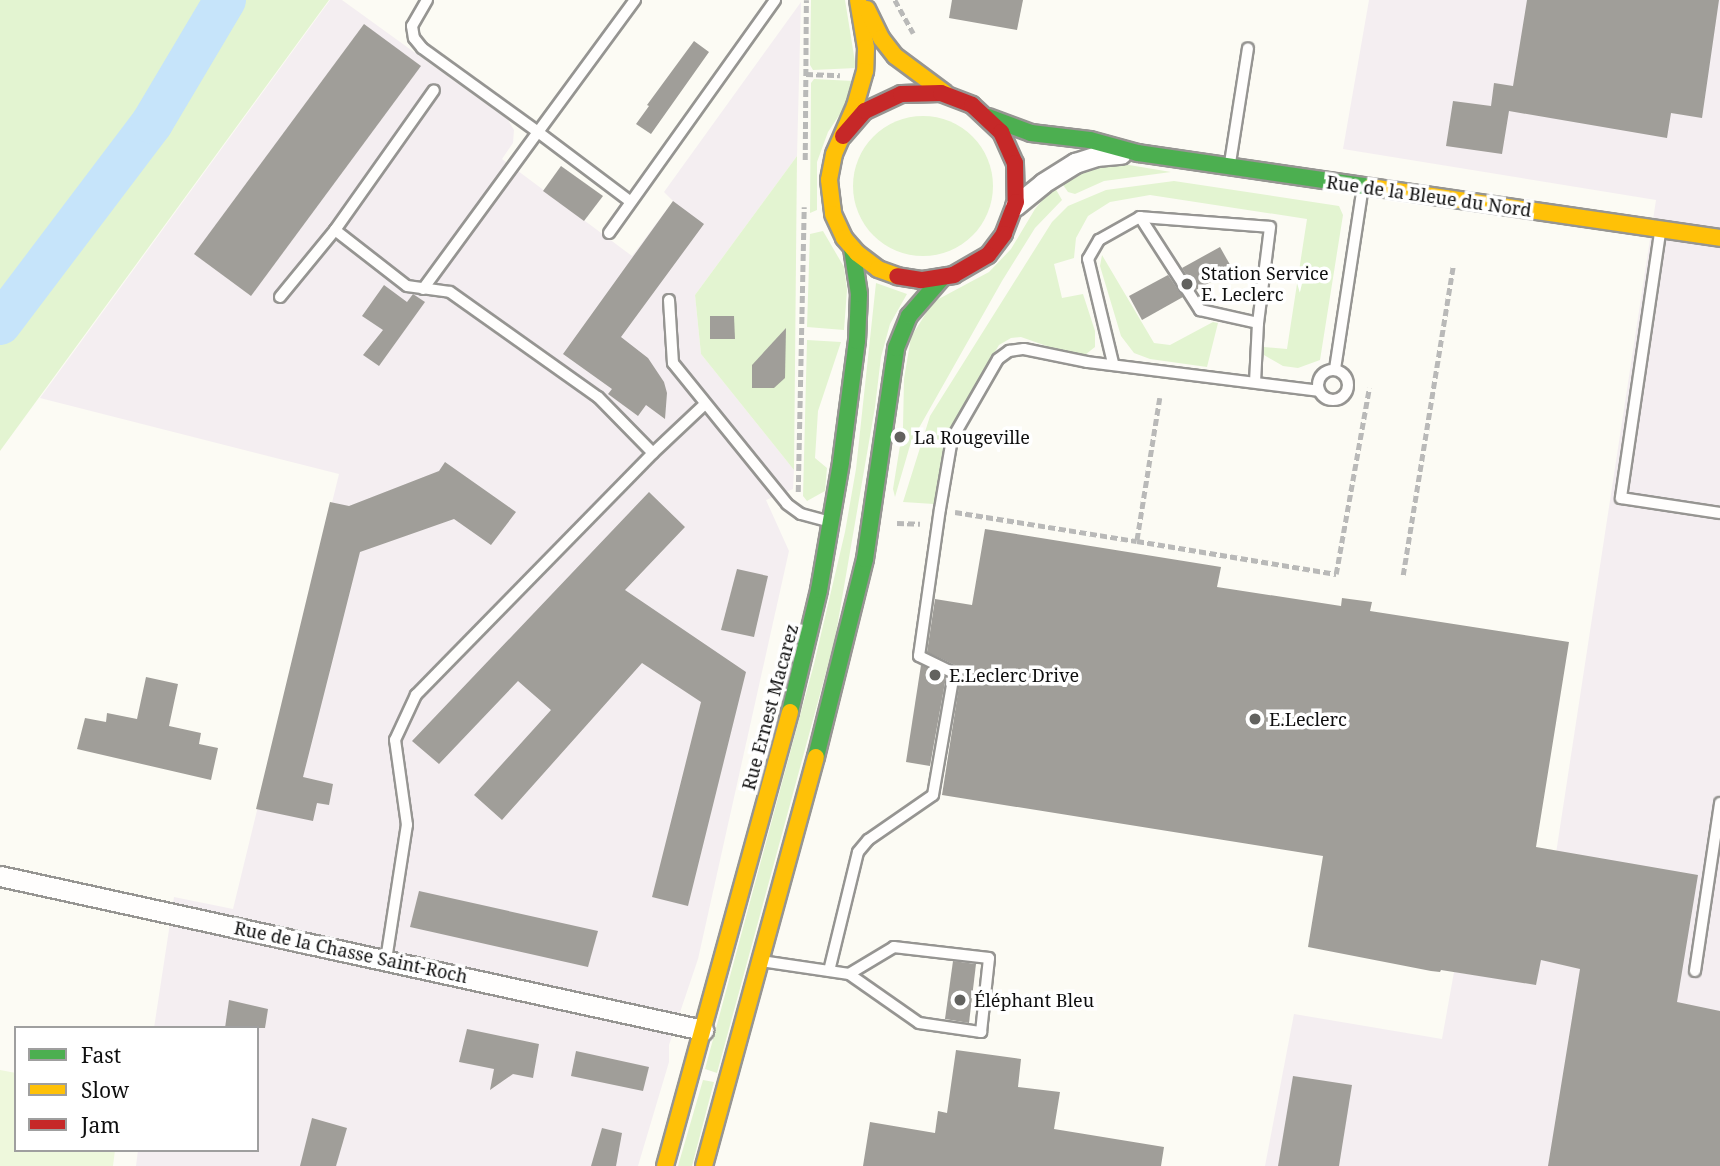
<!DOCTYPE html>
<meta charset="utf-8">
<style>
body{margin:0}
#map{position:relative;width:1720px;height:1166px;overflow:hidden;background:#fcfbf4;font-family:"Noto Serif",serif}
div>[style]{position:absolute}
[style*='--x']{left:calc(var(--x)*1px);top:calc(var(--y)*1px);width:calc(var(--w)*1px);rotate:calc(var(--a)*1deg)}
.industrial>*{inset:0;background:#f4eef1}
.green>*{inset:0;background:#e3f4d1}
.round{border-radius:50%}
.pitch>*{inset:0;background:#eef8dc}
.river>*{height:42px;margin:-21px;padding:0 21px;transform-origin:21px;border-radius:21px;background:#c6e4fa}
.building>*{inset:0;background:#a09e99}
.path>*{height:4.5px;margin-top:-2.25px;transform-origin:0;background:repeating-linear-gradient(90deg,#b9b9b8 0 7px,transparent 0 10.5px)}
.roads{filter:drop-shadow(2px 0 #969592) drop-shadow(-2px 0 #969592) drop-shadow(0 2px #969592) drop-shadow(0 -2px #969592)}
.lane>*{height:10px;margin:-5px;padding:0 5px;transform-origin:5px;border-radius:5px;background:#fffefd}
.lane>.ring{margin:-5px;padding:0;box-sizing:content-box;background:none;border:10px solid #fffefd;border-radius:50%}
.street>*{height:19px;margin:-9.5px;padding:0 9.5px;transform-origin:9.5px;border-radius:9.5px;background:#fffefd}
.fast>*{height:16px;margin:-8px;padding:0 8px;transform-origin:8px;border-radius:8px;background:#4caf50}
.slow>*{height:16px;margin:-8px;padding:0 8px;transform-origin:8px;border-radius:8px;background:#ffc107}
.jam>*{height:16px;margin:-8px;padding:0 8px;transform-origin:8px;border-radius:8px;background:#c62828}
.dots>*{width:19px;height:19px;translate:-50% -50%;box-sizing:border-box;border:4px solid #fff;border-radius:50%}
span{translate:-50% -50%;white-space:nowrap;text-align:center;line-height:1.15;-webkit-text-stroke:7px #fff;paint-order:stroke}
.street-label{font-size:18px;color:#0f0f0f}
.poi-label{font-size:18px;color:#0f0f0f}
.left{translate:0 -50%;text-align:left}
.legend{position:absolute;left:14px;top:1026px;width:245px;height:126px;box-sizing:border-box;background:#fff;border:2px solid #9f9f9f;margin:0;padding:9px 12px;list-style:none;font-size:21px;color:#0f0f0f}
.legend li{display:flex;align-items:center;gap:14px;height:35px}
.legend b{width:35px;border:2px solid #9f9f9f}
</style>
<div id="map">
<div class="industrial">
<i style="clip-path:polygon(330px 0,342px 0,508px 120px,514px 130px,513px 143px,502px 159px,632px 256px,673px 201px,664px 192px,801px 2px,797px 156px,695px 295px,701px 354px,794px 470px,793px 489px,766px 500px,789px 551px,698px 959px,669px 1045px,669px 1062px,638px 1166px,136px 1166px,138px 1150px,257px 1150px,257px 1028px,154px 1028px,174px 897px,233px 909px,339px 474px,40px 398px)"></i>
<i style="clip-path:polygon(1369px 0,1720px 0,1720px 1166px,1265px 1166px,1294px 1014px,1442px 1039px,1454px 972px,1536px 984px,1656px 200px,1343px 149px)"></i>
</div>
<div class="green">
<i style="clip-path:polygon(0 0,329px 0,0 451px)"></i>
<i style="clip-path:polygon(811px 0,845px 0,856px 68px,813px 70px,810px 65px)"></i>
<i style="clip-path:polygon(814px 79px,853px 81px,846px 105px,828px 132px,817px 162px,817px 210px,810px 213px,811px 83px)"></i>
<i class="round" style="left:853px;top:116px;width:140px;height:140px"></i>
<i style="clip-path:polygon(797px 156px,794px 470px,701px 354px,695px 295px)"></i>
<i style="clip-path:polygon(1101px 164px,1129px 165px,1171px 172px,1104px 181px,1075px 194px,1068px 192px,1061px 182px)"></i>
<i style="clip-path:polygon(1174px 181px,1339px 206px,1343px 215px,1320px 360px,1298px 368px,1283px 366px,1264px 355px,1264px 347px,1287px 349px,1307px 219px,1150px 195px,1110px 202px,1088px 216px,1076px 238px,1074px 258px,1054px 264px,1062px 298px,1083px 294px,1095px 331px,1095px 347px,1081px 358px,1021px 337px,1011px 338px,999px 345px,946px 435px,934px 504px,903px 502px,930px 416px,1052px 222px,1068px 206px,1106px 190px)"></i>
<i style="clip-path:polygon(1054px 186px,1062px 200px,1035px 228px,1002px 281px,911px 442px,895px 497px,893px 489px,903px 427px,904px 379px,911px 337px,933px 302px,989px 272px,1011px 249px,1035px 209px)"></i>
<i style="clip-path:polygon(823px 231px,844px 267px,847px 290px,844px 330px,807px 327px,810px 234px)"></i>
<i style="clip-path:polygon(1102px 255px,1154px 343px,1170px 345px,1213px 322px,1218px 323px,1207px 367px,1150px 359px,1134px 353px,1121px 336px,1100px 266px)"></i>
<i style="clip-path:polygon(876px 283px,907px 294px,890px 324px,881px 357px,875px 407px,835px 639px,717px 1073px,705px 1069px,814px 664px,845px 532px,856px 469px)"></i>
<i style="clip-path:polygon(807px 340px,841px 342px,818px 411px,815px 458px,827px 468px,825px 491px,807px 501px,803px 496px)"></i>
<i style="clip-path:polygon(703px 1080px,714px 1082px,692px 1166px,678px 1166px)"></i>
</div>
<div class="pitch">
<i style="clip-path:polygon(0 1070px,16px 1073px,16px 1150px,115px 1150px,113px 1166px,0 1166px)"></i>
</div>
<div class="river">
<i style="--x:0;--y:324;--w:252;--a:-52.9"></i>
<i style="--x:152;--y:123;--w:143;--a:-59.3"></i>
</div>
<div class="building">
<i style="clip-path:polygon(952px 0,1023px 0,1017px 30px,949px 18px)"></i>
<i style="clip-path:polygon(1527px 0,1719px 0,1702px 118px,1671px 113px,1667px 138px,1509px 111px,1502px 154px,1446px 146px,1453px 101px,1491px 106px,1494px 83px,1513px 86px)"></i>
<i style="clip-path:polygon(364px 24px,421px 66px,251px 296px,194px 254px)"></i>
<i style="clip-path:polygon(694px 41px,709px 52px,651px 134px,636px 124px,649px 106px,647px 105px)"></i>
<i style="clip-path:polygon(561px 166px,603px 196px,584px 221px,543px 191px)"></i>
<i style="clip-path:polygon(673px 201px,704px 224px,621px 337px,648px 358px,664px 382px,667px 393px,665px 419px,646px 405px,638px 416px,608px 394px,612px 389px,563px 354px)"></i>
<i style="clip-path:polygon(1220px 247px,1233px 270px,1196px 290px,1182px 268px)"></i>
<i style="clip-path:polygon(1168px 275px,1183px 297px,1142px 320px,1129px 296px)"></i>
<i style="clip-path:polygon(384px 285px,407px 302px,413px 294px,425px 302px,379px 366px,363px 355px,383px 330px,362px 316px)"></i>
<i style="clip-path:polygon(710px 316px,734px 316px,735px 339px,710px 339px)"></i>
<i style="clip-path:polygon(786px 328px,785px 378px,774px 388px,752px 388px,752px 365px)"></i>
<i style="clip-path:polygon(445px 462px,516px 512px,491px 545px,454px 519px,360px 552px,303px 777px,333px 784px,329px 805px,317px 803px,313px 821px,256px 809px,330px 502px,349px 506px,439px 471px)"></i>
<i style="clip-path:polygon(649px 492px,685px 527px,625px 590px,746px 672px,688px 906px,652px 897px,701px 702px,642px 663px,502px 820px,474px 795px,551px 710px,518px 681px,439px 764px,412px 741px)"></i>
<i style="clip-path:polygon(985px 529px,1221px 567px,1217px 587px,1341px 606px,1342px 598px,1372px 602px,1370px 611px,1569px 642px,1536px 847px,1698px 875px,1677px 1002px,1720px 1011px,1720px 1166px,1548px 1166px,1580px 969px,1541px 960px,1536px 985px,1441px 970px,1440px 972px,1431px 971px,1308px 947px,1323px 856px,942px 795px,961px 673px,957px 666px,927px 652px,935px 599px,972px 605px)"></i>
<i style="clip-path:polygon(737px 569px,768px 576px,754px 637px,721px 630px)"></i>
<i style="clip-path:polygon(921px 665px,946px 677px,930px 766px,906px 762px)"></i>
<i style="clip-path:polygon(146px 677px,178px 684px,169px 726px,201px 733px,199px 744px,218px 748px,211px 780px,77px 749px,85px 718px,106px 722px,107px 713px,137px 719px)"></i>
<i style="clip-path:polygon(419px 891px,598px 931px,588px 967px,410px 927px)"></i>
<i style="clip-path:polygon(953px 961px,976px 964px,969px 1023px,945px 1019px)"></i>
<i style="clip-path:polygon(229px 1000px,268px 1009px,265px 1028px,225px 1028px)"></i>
<i style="clip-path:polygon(467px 1029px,539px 1044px,533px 1078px,513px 1074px,490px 1090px,494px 1069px,459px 1062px)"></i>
<i style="clip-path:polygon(956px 1050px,1021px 1059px,1018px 1087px,1060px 1092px,1054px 1129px,1164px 1147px,1161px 1166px,863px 1166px,870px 1122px,935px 1133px,938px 1111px,947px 1113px)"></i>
<i style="clip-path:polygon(576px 1051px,649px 1067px,643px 1091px,571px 1076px)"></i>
<i style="clip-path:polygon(1293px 1076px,1352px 1085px,1339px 1166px,1278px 1166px)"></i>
<i style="clip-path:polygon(312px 1118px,347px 1128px,336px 1166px,300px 1166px)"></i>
<i style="clip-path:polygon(602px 1128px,622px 1133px,616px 1166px,591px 1166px)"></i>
</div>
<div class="path">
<i style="--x:895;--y:0;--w:38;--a:61"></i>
<i style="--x:806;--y:74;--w:34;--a:2"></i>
<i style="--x:805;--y:160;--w:160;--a:-89.6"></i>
<i style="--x:1160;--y:398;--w:145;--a:99.1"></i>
<i style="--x:1137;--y:541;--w:202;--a:9.4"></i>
<i style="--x:1336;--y:574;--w:189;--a:-79.9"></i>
<i style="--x:798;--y:492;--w:285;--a:-88.8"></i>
<i style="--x:955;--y:512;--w:184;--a:9.1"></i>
<i style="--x:897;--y:523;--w:23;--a:2"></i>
<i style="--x:1403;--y:575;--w:312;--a:-80.8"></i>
</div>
<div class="roads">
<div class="lane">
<i style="--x:427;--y:0;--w:30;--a:120"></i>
<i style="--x:412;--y:26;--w:12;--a:81"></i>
<i style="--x:414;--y:38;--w:13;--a:51"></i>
<i style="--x:422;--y:48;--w:143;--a:35.9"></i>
<i style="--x:538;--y:132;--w:164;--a:-53.7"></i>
<i style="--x:1230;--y:163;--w:116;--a:-81.1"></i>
<i style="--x:1140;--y:217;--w:130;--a:4.4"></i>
<i style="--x:1270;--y:227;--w:97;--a:97.1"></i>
<i style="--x:335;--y:230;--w:171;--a:-54.7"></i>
<i style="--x:609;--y:233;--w:286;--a:-54.5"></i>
<i style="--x:1660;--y:233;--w:268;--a:98.4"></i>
<i style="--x:1621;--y:498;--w:100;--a:8.6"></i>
<i style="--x:423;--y:289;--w:195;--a:-53.8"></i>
<i style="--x:538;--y:132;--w:116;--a:37"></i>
<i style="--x:280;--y:297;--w:87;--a:-50.6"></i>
<i style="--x:335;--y:230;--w:91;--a:37.9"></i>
<i style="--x:407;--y:286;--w:43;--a:7.9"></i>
<i style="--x:450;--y:292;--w:181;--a:35.4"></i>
<i style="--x:598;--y:397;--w:78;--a:45.5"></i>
<i style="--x:669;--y:300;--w:63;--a:86.4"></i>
<i style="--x:673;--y:363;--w:181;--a:51"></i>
<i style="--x:787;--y:504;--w:17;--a:36"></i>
<i style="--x:801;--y:514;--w:27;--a:15"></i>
<i style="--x:1113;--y:363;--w:107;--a:-103.5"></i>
<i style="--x:1088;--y:259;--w:22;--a:-60"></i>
<i style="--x:1099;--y:240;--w:47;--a:-29.3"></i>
<i style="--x:1140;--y:217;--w:111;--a:57.2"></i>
<i style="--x:1200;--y:310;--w:59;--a:12.6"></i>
<i style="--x:1258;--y:323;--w:59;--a:92.9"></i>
<i style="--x:1335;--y:369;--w:184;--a:-81.3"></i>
<i class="ring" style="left:1318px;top:370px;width:20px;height:20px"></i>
<i style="--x:386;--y:960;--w:137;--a:-81.2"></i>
<i style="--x:407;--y:825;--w:86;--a:-98"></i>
<i style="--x:395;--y:740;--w:50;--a:-65"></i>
<i style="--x:416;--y:695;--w:339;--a:-45.6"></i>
<i style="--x:653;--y:453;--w:71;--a:-43.3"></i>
<i style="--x:761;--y:961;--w:89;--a:8.4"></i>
<i style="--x:849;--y:974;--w:85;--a:35"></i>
<i style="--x:919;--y:1023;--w:63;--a:8.3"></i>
<i style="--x:981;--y:1032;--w:74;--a:-83.8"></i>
<i style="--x:989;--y:958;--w:96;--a:-173.4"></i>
<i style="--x:894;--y:947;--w:52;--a:149"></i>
<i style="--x:829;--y:971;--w:122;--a:-76.3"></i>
<i style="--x:858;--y:852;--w:16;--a:-50"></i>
<i style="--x:868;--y:840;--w:79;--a:-34.7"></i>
<i style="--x:933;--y:795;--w:124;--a:-80.2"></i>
<i style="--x:954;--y:673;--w:39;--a:-154"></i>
<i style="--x:919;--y:656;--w:148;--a:-81.9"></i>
<i style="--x:940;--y:509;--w:71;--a:-80.3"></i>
<i style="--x:952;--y:439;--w:92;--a:-60.1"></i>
<i style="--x:998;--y:359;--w:14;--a:-36"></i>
<i style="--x:1009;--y:351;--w:15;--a:-8"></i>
<i style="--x:1024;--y:349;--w:64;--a:11.7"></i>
<i style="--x:1087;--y:362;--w:234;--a:7.1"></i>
<i style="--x:1695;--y:971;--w:170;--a:-81.5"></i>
</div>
<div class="street">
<i style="--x:1015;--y:206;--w:36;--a:-39"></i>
<i style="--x:1043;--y:183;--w:38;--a:-32"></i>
<i style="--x:1075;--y:163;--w:22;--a:-18"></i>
<i style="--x:1096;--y:156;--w:25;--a:-5"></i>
<i style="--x:0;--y:876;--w:720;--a:12.36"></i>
</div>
<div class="fast">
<i style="--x:988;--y:117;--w:46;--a:20.4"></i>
<i style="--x:1031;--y:133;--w:59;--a:6.8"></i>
<i style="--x:1090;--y:140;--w:50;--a:15.2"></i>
<i style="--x:1138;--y:153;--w:235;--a:8.3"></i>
<i style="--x:790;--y:712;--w:125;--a:-76.6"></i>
<i style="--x:819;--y:590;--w:130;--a:-80.2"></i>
<i style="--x:841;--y:462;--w:122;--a:-82.5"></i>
<i style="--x:857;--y:341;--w:47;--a:-87.6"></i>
<i style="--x:859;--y:294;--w:47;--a:-98.7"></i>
<i style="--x:816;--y:757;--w:204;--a:-76.1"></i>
<i style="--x:865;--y:559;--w:213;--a:-81.6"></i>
<i style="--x:896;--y:348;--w:35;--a:-68"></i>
<i style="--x:909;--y:316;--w:49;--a:-49.1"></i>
</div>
<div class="slow">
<i style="--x:858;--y:0;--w:49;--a:80.5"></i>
<i style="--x:866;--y:48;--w:23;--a:92"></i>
<i style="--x:865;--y:71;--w:36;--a:106"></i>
<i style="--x:855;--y:106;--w:52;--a:113.6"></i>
<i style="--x:834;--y:154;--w:26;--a:101"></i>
<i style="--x:829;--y:180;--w:34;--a:83"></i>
<i style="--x:833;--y:214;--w:26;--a:65"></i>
<i style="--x:844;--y:238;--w:20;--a:49"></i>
<i style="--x:857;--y:253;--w:26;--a:37"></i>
<i style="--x:878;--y:269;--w:20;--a:20"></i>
<i style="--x:867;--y:9;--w:32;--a:64"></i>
<i style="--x:881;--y:38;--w:23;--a:52"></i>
<i style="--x:895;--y:56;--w:62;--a:36.5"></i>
<i style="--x:1371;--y:187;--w:353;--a:8.3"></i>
<i style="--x:665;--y:1166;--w:471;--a:-74.6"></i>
<i style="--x:704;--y:1166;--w:424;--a:-74.7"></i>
</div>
<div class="jam">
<i style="--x:843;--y:136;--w:33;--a:-49"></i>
<i style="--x:865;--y:111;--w:40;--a:-25"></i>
<i style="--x:901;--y:94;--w:40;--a:-1.4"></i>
<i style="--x:941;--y:93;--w:33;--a:21"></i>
<i style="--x:972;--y:105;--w:40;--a:43"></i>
<i style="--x:1001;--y:132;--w:34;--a:66"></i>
<i style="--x:1015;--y:163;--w:39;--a:89"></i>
<i style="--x:1016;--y:202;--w:34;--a:111"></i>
<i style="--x:1004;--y:234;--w:26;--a:127"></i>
<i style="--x:988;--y:255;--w:39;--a:150"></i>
<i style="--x:954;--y:275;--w:33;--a:171"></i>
<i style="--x:921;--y:280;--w:24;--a:-171"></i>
</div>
</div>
<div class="dots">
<i style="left:1187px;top:284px;background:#62625f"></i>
<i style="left:900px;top:437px;background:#62625f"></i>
<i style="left:935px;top:675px;background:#62625f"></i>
<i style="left:1255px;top:719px;background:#62625f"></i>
<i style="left:960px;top:1000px;background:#62625f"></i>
</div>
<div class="street-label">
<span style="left:1429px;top:196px;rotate:8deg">Rue de la Bleue du Nord</span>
<span style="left:770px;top:707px;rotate:-75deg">Rue Ernest Macarez</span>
<span style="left:351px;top:952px;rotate:12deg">Rue de la Chasse Saint-Roch</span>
</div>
<div class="poi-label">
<span class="left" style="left:1201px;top:284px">Station Service<br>E. Leclerc</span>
<span class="left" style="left:914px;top:437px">La Rougeville</span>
<span class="left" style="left:949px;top:675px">E.Leclerc Drive</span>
<span class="left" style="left:1269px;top:719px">E.Leclerc</span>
<span class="left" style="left:974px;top:1000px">Éléphant Bleu</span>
</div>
<ul class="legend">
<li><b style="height:9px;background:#4caf50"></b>Fast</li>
<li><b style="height:9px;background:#ffc107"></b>Slow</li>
<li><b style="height:9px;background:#c62828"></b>Jam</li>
</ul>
</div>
